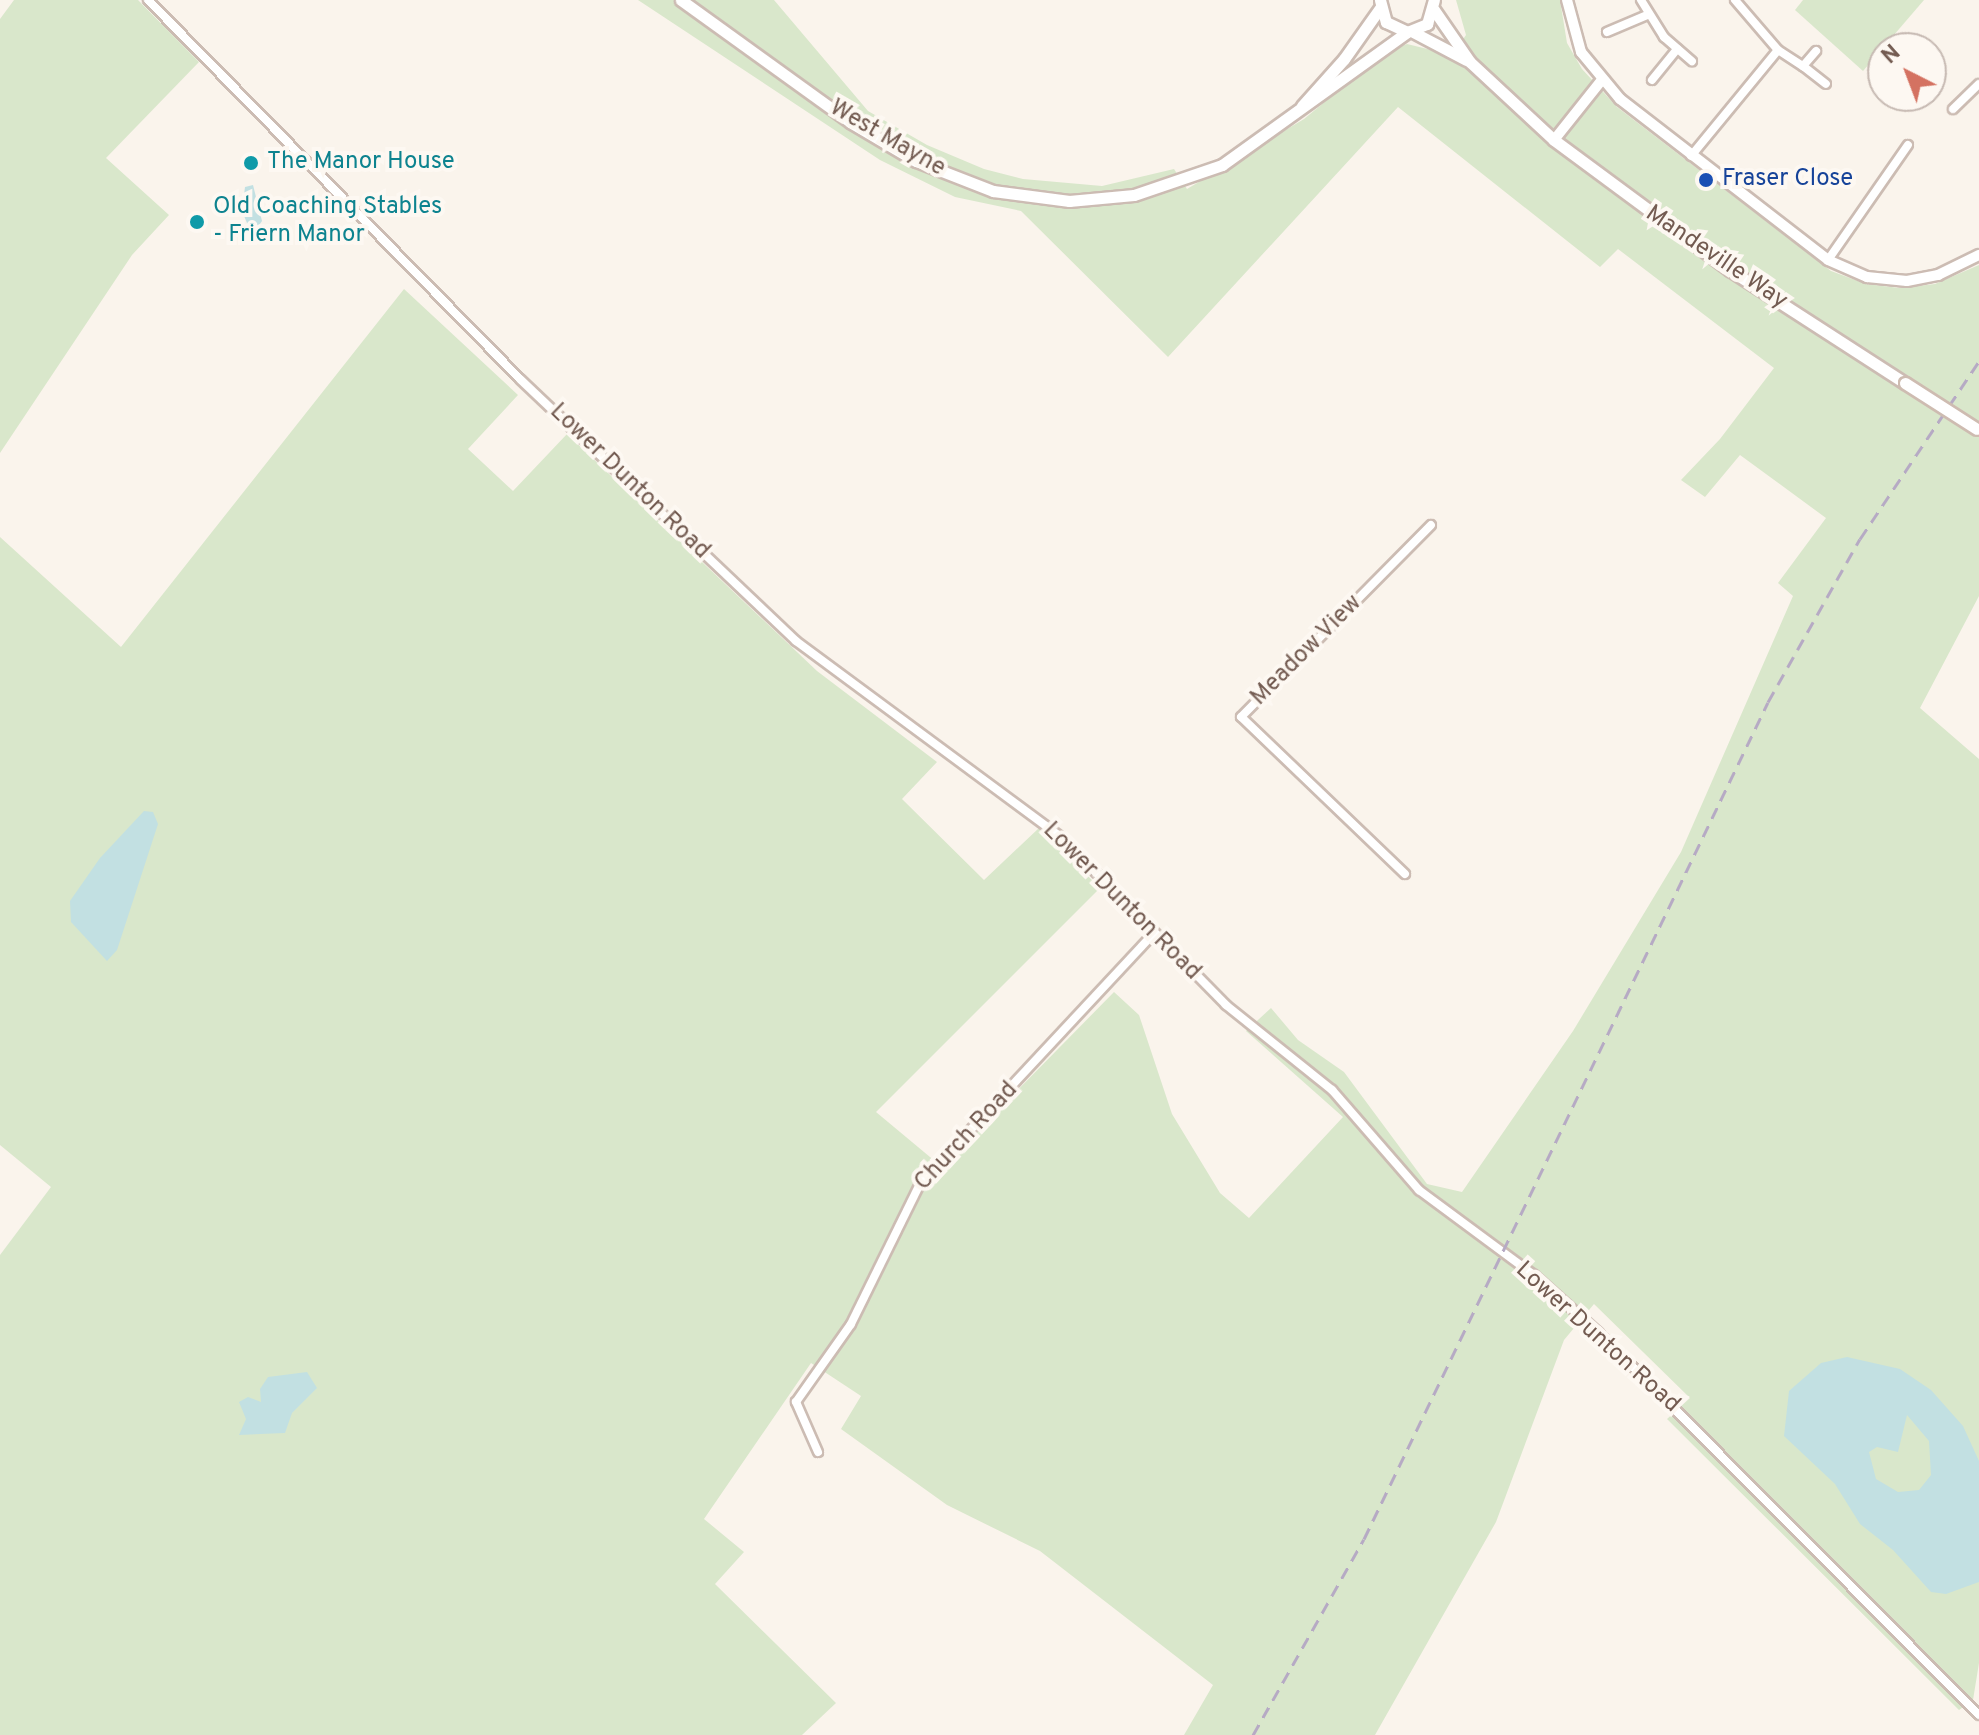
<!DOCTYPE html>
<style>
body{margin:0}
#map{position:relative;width:1979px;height:1735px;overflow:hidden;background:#faf4ec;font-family:Overpass,sans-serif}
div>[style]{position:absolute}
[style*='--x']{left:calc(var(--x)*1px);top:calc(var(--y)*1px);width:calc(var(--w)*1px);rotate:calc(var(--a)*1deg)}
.green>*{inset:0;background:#d9e7cb}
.water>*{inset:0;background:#c2e0e2}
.roads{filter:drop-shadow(2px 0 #ccbcb3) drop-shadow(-2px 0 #ccbcb3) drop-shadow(0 2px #ccbcb3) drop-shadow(0 -2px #ccbcb3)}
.minor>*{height:8px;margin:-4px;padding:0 4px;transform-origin:4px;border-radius:4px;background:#fff}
.tertiary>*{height:10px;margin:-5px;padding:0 5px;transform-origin:5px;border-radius:5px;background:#fff}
.secondary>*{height:11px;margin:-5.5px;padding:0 5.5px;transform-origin:5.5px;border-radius:5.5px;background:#fff}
.rail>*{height:3px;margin-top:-1.5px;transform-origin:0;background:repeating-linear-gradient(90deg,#b6aac4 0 12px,transparent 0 20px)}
.bridges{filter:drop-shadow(2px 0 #cebcb1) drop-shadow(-2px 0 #cebcb1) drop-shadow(0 2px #cebcb1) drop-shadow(0 -2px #cebcb1)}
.secondary-bridge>*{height:11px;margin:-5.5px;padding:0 5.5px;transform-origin:5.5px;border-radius:5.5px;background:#fff}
.dots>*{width:22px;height:22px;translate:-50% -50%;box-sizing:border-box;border:4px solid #fdf8f2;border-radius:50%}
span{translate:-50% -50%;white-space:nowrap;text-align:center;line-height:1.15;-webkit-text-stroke:8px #fdf8f2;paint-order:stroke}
.street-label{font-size:24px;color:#735b51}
.culture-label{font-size:24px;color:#0d838f}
.left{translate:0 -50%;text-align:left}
.transit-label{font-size:24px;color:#164399}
.north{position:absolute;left:1867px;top:32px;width:80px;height:80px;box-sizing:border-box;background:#fdf8f2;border:2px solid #c6b9b2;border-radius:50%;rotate:318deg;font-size:22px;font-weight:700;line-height:32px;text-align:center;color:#735b51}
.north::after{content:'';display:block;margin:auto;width:28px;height:36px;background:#d47261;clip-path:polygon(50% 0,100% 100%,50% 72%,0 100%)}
</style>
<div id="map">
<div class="green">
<i style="clip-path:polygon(14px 0,138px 0,199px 62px,106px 158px,169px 215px,132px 255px,0 453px,0 19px)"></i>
<i style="clip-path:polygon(638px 0,774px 0,868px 111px,927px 145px,984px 169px,1023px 179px,1102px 186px,1174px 169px,1187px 189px,1304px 119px,1383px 54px,1407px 44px,1452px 55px,1466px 35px,1456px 0,1560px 0,1567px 43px,1582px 69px,1617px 107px,1831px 271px,1866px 284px,1900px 288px,1935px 284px,1979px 265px,1979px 596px,1920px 708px,1979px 759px,1979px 1663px,1973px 1700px,1959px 1710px,1667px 1419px,1690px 1398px,1594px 1304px,1564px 1340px,1496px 1522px,1375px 1735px,1184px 1735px,1213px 1685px,1040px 1551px,947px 1505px,841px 1429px,861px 1396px,811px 1363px,704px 1519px,744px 1552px,715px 1584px,836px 1703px,802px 1735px,0 1735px,0 1255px,51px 1187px,0 1145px,0 537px,121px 647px,404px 289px,518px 395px,468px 449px,513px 491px,567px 434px,817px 671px,937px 762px,902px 799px,984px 880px,1039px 828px,1100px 888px,876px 1112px,942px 1167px,1114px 992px,1139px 1015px,1172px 1114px,1220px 1193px,1249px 1218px,1343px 1117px,1246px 1031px,1271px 1008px,1298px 1040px,1344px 1072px,1427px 1184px,1462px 1192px,1573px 1031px,1681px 852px,1793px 596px,1778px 583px,1826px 518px,1740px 455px,1705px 497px,1681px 480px,1720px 439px,1774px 368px,1618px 249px,1600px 267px,1398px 107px,1168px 357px,1021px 211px,955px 197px,880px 160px)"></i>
<i style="clip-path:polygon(1803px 0,1924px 0,1863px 71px,1795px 10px)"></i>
</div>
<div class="water">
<i style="clip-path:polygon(253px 185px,262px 221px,252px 235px,242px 211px,245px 187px)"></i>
<i style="clip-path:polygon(144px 811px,153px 812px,158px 824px,117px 950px,107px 961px,71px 922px,70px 901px,100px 858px)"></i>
<i style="clip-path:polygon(evenodd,1847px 1357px,1900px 1369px,1931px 1390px,1963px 1426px,1979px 1461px,1979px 1582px,1946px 1594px,1931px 1592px,1893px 1550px,1860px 1524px,1835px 1484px,1784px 1436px,1789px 1391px,1821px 1363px,1847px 1357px,1907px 1415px,1929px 1441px,1931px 1475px,1919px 1490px,1898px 1492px,1876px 1479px,1869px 1452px,1877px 1447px,1898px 1452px,1907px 1415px)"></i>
<i style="clip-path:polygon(307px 1372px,317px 1388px,292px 1413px,285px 1433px,239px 1435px,246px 1419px,239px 1402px,248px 1397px,261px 1402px,260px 1389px,268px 1377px)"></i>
</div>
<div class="roads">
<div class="minor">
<i style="--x:148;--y:0;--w:532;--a:45.53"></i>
<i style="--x:521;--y:380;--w:379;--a:43.5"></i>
<i style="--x:796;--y:641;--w:331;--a:36.5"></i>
<i style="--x:1062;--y:838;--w:234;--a:45.5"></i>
<i style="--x:1226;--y:1005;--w:136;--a:38.7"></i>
<i style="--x:1332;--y:1090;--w:133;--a:49"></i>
<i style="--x:1419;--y:1190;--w:143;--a:36.5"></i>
<i style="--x:1534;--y:1275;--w:86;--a:41.7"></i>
<i style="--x:1598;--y:1332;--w:540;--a:45.15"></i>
<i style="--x:1641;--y:0;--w:44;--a:58.1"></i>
<i style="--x:1664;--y:37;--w:37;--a:41"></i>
<i style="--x:1735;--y:0;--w:66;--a:49.3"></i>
<i style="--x:1778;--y:50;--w:30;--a:33"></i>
<i style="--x:1803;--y:66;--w:20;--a:-49"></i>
<i style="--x:1607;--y:32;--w:43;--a:-23"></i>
<i style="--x:1803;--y:66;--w:29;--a:38"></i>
<i style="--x:1652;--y:80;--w:40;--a:-51"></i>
<i style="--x:1953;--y:109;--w:36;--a:-44"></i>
<i style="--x:1691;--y:156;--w:137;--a:-50.6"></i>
<i style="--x:1828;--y:260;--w:140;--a:-55.2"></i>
<i style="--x:1405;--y:874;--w:227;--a:-136.2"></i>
<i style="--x:1241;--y:717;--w:270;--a:-45.3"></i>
<i style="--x:818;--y:1452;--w:55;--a:-113.7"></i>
<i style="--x:796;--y:1402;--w:95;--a:-54.8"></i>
<i style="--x:851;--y:1324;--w:156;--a:-63.8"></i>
<i style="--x:920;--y:1184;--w:343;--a:-47"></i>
</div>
<div class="tertiary">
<i style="--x:1567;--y:0;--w:54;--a:74.9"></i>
<i style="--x:1581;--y:52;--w:61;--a:50.3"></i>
<i style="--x:1620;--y:99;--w:263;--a:37.7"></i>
<i style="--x:1828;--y:260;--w:43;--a:23.6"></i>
<i style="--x:1867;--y:277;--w:40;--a:5.7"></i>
<i style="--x:1907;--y:281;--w:32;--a:-11"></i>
<i style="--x:1938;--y:275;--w:46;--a:-26"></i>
<i style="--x:1554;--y:140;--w:75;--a:-51.5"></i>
</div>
<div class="secondary">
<i style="--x:681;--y:0;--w:208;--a:35.8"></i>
<i style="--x:850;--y:122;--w:77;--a:30.6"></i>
<i style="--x:916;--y:161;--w:83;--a:21.3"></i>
<i style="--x:993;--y:191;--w:77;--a:7.5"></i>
<i style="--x:1069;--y:201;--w:65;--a:-5.3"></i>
<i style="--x:1134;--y:195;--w:93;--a:-18.8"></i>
<i style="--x:1222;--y:165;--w:228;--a:-35.7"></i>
<i style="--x:1380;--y:0;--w:23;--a:75"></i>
<i style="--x:1386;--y:22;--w:23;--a:25"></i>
<i style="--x:1407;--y:32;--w:22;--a:-22"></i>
<i style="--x:1427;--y:24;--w:25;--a:-74"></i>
<i style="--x:1434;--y:10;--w:63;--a:55.3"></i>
<i style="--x:1470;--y:62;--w:115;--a:42.9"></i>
<i style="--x:1554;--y:140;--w:219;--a:36.5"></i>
<i style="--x:1730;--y:270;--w:208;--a:32.9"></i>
<i style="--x:1413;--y:32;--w:60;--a:27.8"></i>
<i style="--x:1302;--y:106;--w:63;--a:-48.2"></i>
<i style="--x:1344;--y:59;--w:62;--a:-54.8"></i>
</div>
</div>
<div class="rail">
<i style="--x:1253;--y:1735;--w:225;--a:-60.5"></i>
<i style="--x:1364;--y:1539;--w:929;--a:-64.23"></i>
<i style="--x:1768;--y:702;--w:187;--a:-60.6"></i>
<i style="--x:1860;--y:539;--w:214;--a:-56.2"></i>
</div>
<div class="bridges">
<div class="secondary-bridge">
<i style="--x:1905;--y:383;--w:85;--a:32.6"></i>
</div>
</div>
<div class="dots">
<i style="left:251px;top:163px;background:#0f9aa8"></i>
<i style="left:1706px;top:180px;background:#1a4fb4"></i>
<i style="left:197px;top:222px;background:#0f9aa8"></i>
</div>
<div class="street-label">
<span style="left:887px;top:139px;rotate:30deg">West Mayne</span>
<span style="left:1716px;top:258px;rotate:34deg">Mandeville Way</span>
<span style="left:629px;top:482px;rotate:44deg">Lower Dunton Road</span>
<span style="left:1307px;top:651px;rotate:-45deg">Meadow View</span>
<span style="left:1121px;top:902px;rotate:45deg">Lower Dunton Road</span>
<span style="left:967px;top:1137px;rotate:-47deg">Church Road</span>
<span style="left:1597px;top:1338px;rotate:42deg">Lower Dunton Road</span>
</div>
<div class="culture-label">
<span class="left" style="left:267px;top:163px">The Manor House</span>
<span class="left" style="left:213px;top:222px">Old Coaching Stables<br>- Friern Manor</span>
</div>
<div class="transit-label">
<span class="left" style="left:1722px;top:180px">Fraser Close</span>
</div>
<div class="north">N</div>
</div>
